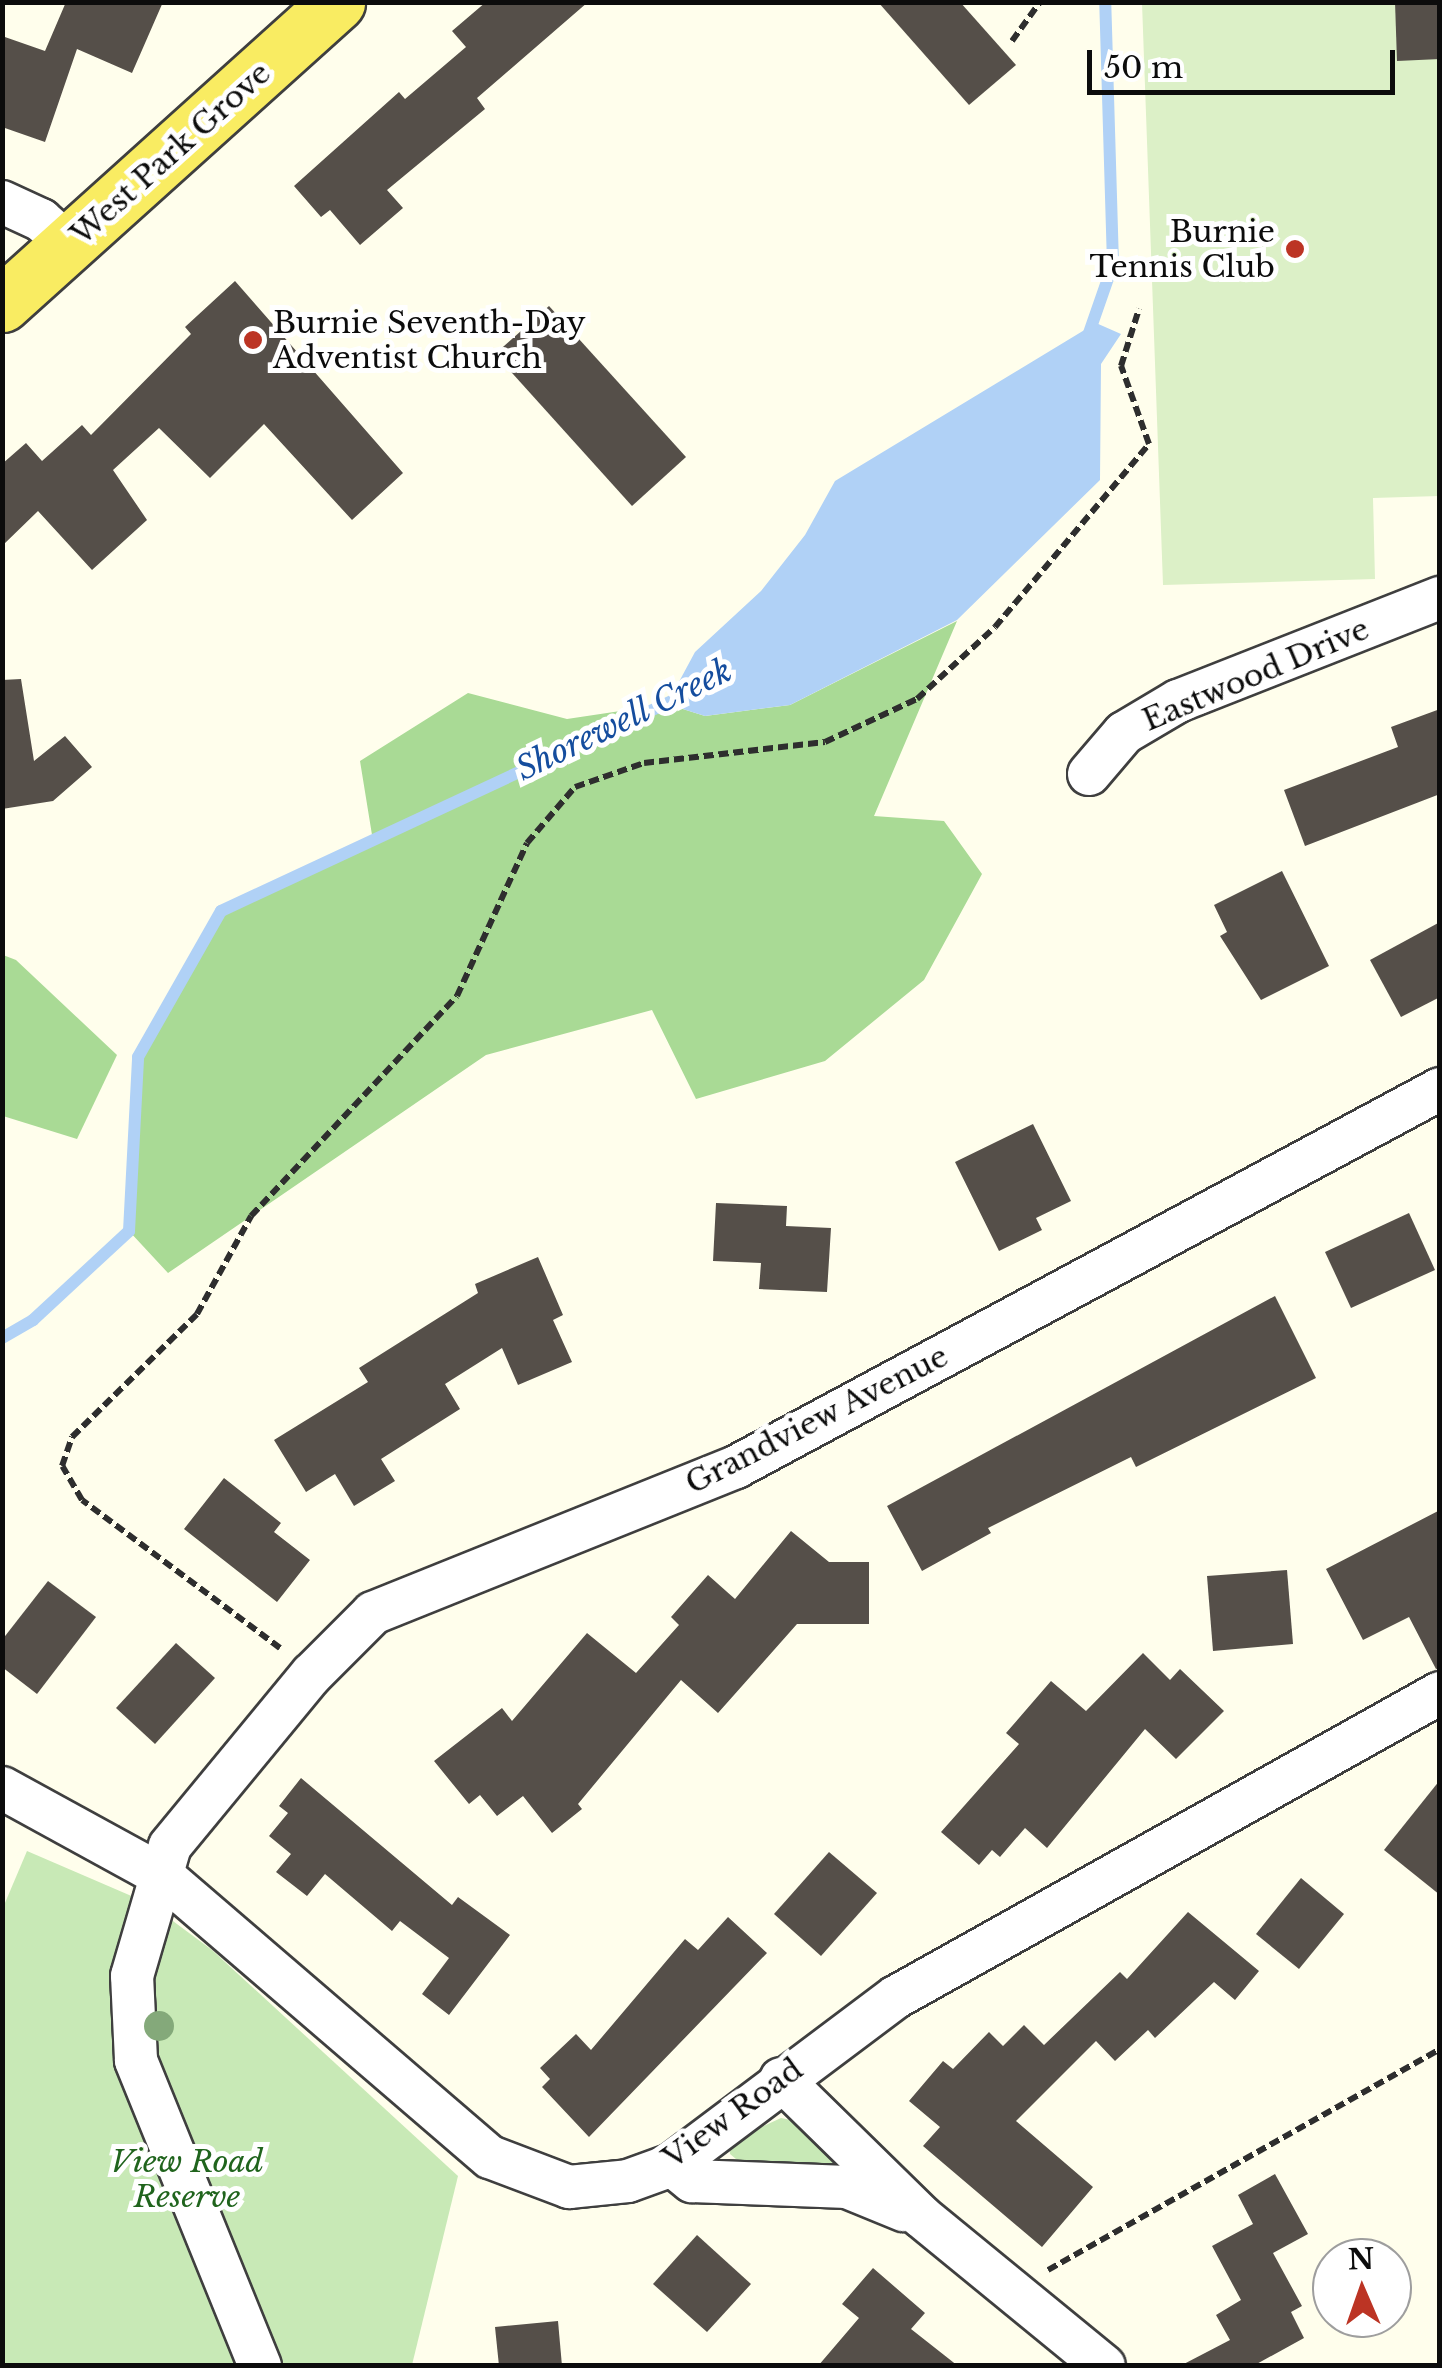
<!DOCTYPE html>
<style>
body{margin:0}
#map{position:relative;width:1442px;height:2368px;overflow:hidden;background:#fffeec;font-family:"Libre Baskerville",serif}
div>[style]{position:absolute}
[style*='--x']{left:calc(var(--x)*1px);top:calc(var(--y)*1px);width:calc(var(--w)*1px);rotate:calc(var(--a)*1deg)}
.green>*{inset:0;background:#c8e9b6}
.forest>*{inset:0;background:#a9da95}
.pitch>*{inset:0;background:#dcf0c7}
.water>*{inset:0;background:#b0d1f6}
.stream>*{height:12px;margin:-6px;padding:0 6px;transform-origin:6px;border-radius:6px;background:#b0d1f6}
.building>*{inset:0;background:#554f49}
.path>*{height:6px;margin-top:-3px;transform-origin:0;background:repeating-linear-gradient(90deg,#2e2e2e 0 10px,transparent 0 15px)}
.roads{filter:drop-shadow(2px 0 #3f3f3f) drop-shadow(-2px 0 #3f3f3f) drop-shadow(0 2px #3f3f3f) drop-shadow(0 -2px #3f3f3f)}
.minor>*{height:42px;margin:-21px;padding:0 21px;transform-origin:21px;border-radius:21px;background:#fff}
.major>*{height:55px;margin:-27.5px;padding:0 27.5px;transform-origin:27.5px;border-radius:27.5px;background:#f9ec62}
.trees>*{width:30px;height:30px;margin:-15px;border-radius:50%;background:#84a97a}
.dots>*{width:28px;height:28px;translate:-50% -50%;box-sizing:border-box;border:5px solid #fff;border-radius:50%}
span{translate:-50% -50%;white-space:nowrap;text-align:center;line-height:1.15;-webkit-text-stroke:10px #fff;paint-order:stroke}
.street-label{font-size:30px;color:#0c0c0c}
.poi-label{font-size:30px;color:#0c0c0c}
.right{translate:-100% -50%;text-align:right}
.left{translate:0 -50%;text-align:left}
.park-label{font-size:30px;color:#20641d;font-style:italic}
.water-label{font-size:32px;color:#154d9e;font-style:italic}
.frame{position:absolute;inset:0;border:5px solid #0c0c0c;pointer-events:none}
.north{position:absolute;left:1312px;top:2238px;width:100px;height:100px;box-sizing:border-box;background:#fff;border:2px solid #9e9e9e;border-radius:50%;rotate:358deg;font-size:28px;font-weight:700;line-height:40px;text-align:center;color:#0c0c0c}
.north::after{content:'';display:block;margin:auto;width:35px;height:45px;background:#bc3424;clip-path:polygon(50% 0,100% 100%,50% 72%,0 100%)}
.scale{position:absolute;left:1087px;top:50px;width:308px;height:45px;box-sizing:border-box;border:5px solid #0c0c0c;border-top:0;padding-left:12px;font-size:30px;line-height:35px;white-space:nowrap;color:#0c0c0c;-webkit-text-stroke:8px #fff;paint-order:stroke}
</style>
<div id="map">
<div class="green">
<i style="clip-path:polygon(27px 1851px,150px 1904px,212px 1950px,458px 2176px,412px 2365px,3px 2366px,2px 1910px)"></i>
<i style="clip-path:polygon(781px 2118px,801px 2122px,858px 2171px,742px 2164px,730px 2154px,729px 2142px)"></i>
</div>
<div class="forest">
<i style="clip-path:polygon(957px 621px,874px 816px,944px 821px,982px 874px,924px 980px,825px 1061px,696px 1099px,652px 1010px,486px 1055px,168px 1273px,129px 1231px,138px 1057px,221px 911px,373px 841px,360px 761px,468px 693px,567px 719px,667px 704px,705px 716px,790px 705px)"></i>
<i style="clip-path:polygon(3px 955px,16px 960px,117px 1055px,77px 1139px,3px 1116px)"></i>
</div>
<div class="pitch">
<i style="clip-path:polygon(1142px 3px,1439px 3px,1439px 496px,1373px 498px,1375px 579px,1163px 585px)"></i>
</div>
<div class="water">
<i style="clip-path:polygon(1096px 323px,1121px 334px,1101px 364px,1100px 480px,957px 620px,790px 705px,705px 716px,667px 704px,695px 652px,761px 591px,805px 535px,835px 481px)"></i>
</div>
<div class="stream">
<i style="--x:1089;--y:333;--w:73;--a:-70.8"></i>
<i style="--x:1113;--y:264;--w:262;--a:-91.7"></i>
<i style="--x:2;--y:1338;--w:36;--a:-30"></i>
<i style="--x:33;--y:1320;--w:131;--a:-42.8"></i>
<i style="--x:129;--y:1231;--w:174;--a:-87"></i>
<i style="--x:138;--y:1057;--w:168;--a:-60.4"></i>
<i style="--x:221;--y:911;--w:504;--a:-24.99"></i>
</div>
<div class="building">
<i style="clip-path:polygon(66px 2px,163px 2px,132px 73px,77px 49px,45px 142px,2px 127px,2px 36px,45px 51px)"></i>
<i style="clip-path:polygon(486px 2px,588px 2px,477px 98px,485px 109px,387px 190px,403px 208px,360px 245px,330px 210px,321px 217px,294px 186px,399px 92px,405px 99px,466px 47px,452px 31px)"></i>
<i style="clip-path:polygon(878px 2px,960px 2px,1016px 65px,969px 105px)"></i>
<i style="clip-path:polygon(1395px 2px,1440px 2px,1440px 59px,1397px 61px)"></i>
<i style="clip-path:polygon(235px 281px,403px 473px,352px 520px,264px 424px,210px 478px,159px 428px,113px 470px,147px 520px,92px 570px,38px 511px,2px 546px,2px 464px,26px 443px,42px 461px,82px 425px,91px 435px,191px 334px,185px 327px)"></i>
<i style="clip-path:polygon(549px 306px,686px 457px,632px 506px,495px 354px)"></i>
<i style="clip-path:polygon(21px 679px,34px 761px,65px 736px,92px 767px,53px 801px,2px 809px,2px 680px)"></i>
<i style="clip-path:polygon(1440px 709px,1440px 794px,1305px 846px,1284px 790px,1398px 747px,1391px 727px)"></i>
<i style="clip-path:polygon(1282px 871px,1329px 966px,1261px 1000px,1220px 936px,1227px 932px,1214px 905px)"></i>
<i style="clip-path:polygon(1440px 922px,1440px 997px,1401px 1017px,1370px 960px)"></i>
<i style="clip-path:polygon(1033px 1124px,1071px 1201px,1036px 1218px,1042px 1230px,999px 1251px,955px 1162px)"></i>
<i style="clip-path:polygon(716px 1203px,787px 1206px,786px 1226px,831px 1228px,827px 1292px,759px 1289px,761px 1263px,713px 1261px)"></i>
<i style="clip-path:polygon(1409px 1213px,1435px 1270px,1351px 1308px,1325px 1252px)"></i>
<i style="clip-path:polygon(538px 1257px,563px 1315px,553px 1320px,572px 1362px,518px 1385px,502px 1348px,445px 1384px,460px 1409px,381px 1459px,395px 1481px,354px 1506px,335px 1474px,306px 1492px,274px 1440px,368px 1382px,359px 1368px,478px 1293px,475px 1284px)"></i>
<i style="clip-path:polygon(1275px 1296px,1316px 1378px,1136px 1467px,1131px 1457px,988px 1528px,991px 1533px,922px 1571px,887px 1506px)"></i>
<i style="clip-path:polygon(224px 1478px,281px 1523px,274px 1532px,310px 1560px,277px 1602px,184px 1529px)"></i>
<i style="clip-path:polygon(1440px 1510px,1440px 1668px,1436px 1669px,1409px 1617px,1363px 1640px,1326px 1569px)"></i>
<i style="clip-path:polygon(791px 1531px,829px 1562px,869px 1562px,869px 1624px,797px 1624px,718px 1713px,681px 1680px,578px 1804px,582px 1809px,552px 1833px,523px 1796px,497px 1816px,480px 1795px,469px 1804px,434px 1761px,502px 1708px,512px 1721px,587px 1633px,636px 1673px,679px 1625px,671px 1617px,708px 1575px,735px 1599px)"></i>
<i style="clip-path:polygon(1287px 1570px,1293px 1644px,1213px 1651px,1207px 1576px)"></i>
<i style="clip-path:polygon(48px 1581px,96px 1617px,37px 1694px,2px 1667px,2px 1640px)"></i>
<i style="clip-path:polygon(176px 1643px,215px 1678px,155px 1744px,116px 1708px)"></i>
<i style="clip-path:polygon(1143px 1653px,1170px 1680px,1180px 1669px,1224px 1711px,1176px 1759px,1145px 1729px,1047px 1848px,1025px 1828px,1000px 1857px,992px 1850px,979px 1865px,941px 1832px,1019px 1744px,1006px 1733px,1051px 1681px,1086px 1711px)"></i>
<i style="clip-path:polygon(301px 1778px,452px 1905px,458px 1897px,510px 1935px,449px 2015px,422px 1994px,449px 1958px,400px 1921px,392px 1931px,325px 1874px,307px 1896px,276px 1872px,291px 1854px,269px 1836px,288px 1813px,279px 1806px)"></i>
<i style="clip-path:polygon(1440px 1780px,1440px 1895px,1384px 1850px)"></i>
<i style="clip-path:polygon(829px 1852px,877px 1893px,821px 1956px,774px 1914px)"></i>
<i style="clip-path:polygon(1301px 1878px,1344px 1914px,1299px 1969px,1256px 1934px)"></i>
<i style="clip-path:polygon(1188px 1912px,1259px 1971px,1235px 2000px,1214px 1982px,1155px 2038px,1148px 2030px,1115px 2061px,1096px 2041px,1016px 2121px,1093px 2187px,1042px 2247px,923px 2146px,940px 2127px,909px 2101px,943px 2061px,953px 2069px,989px 2032px,1003px 2046px,1024px 2025px,1044px 2045px,1120px 1972px,1127px 1979px)"></i>
<i style="clip-path:polygon(728px 1917px,767px 1953px,589px 2137px,542px 2087px,550px 2079px,540px 2068px,576px 2034px,591px 2050px,685px 1939px,698px 1950px)"></i>
<i style="clip-path:polygon(1275px 2174px,1308px 2234px,1273px 2253px,1302px 2306px,1291px 2312px,1304px 2338px,1253px 2366px,1180px 2366px,1230px 2340px,1216px 2315px,1241px 2300px,1212px 2246px,1253px 2224px,1238px 2195px)"></i>
<i style="clip-path:polygon(697px 2235px,751px 2284px,707px 2332px,653px 2284px)"></i>
<i style="clip-path:polygon(873px 2268px,925px 2313px,911px 2329px,958px 2366px,818px 2366px,859px 2318px,842px 2304px)"></i>
<i style="clip-path:polygon(558px 2321px,562px 2366px,499px 2366px,495px 2327px)"></i>
</div>
<div class="path">
<i style="--x:1012;--y:41;--w:48;--a:-54.3"></i>
<i style="--x:280;--y:1648;--w:247;--a:-143.2"></i>
<i style="--x:82;--y:1500;--w:39;--a:-120"></i>
<i style="--x:62;--y:1466;--w:31;--a:-71"></i>
<i style="--x:72;--y:1437;--w:175;--a:-44.5"></i>
<i style="--x:197;--y:1314;--w:112;--a:-61.1"></i>
<i style="--x:251;--y:1216;--w:301;--a:-46.9"></i>
<i style="--x:457;--y:996;--w:168;--a:-65.4"></i>
<i style="--x:527;--y:843;--w:74;--a:-49.4"></i>
<i style="--x:575;--y:787;--w:73;--a:-19.2"></i>
<i style="--x:644;--y:763;--w:182;--a:-6.6"></i>
<i style="--x:825;--y:742;--w:102;--a:-25.1"></i>
<i style="--x:917;--y:699;--w:106;--a:-42.7"></i>
<i style="--x:995;--y:627;--w:239;--a:-49.9"></i>
<i style="--x:1149;--y:444;--w:83;--a:-109.7"></i>
<i style="--x:1121;--y:366;--w:60;--a:-72.5"></i>
<i style="--x:1048;--y:2270;--w:450;--a:-29.4"></i>
</div>
<div class="roads">
<div class="minor">
<i style="--x:2;--y:202;--w:43;--a:24.8"></i>
<i style="--x:41;--y:220;--w:38;--a:42"></i>
<i style="--x:1089;--y:774;--w:54;--a:-49.5"></i>
<i style="--x:1124;--y:733;--w:63;--a:-30.7"></i>
<i style="--x:1178;--y:701;--w:282;--a:-21.5"></i>
<i style="--x:2;--y:1788;--w:183;--a:28.7"></i>
<i style="--x:163;--y:1876;--w:431;--a:40.7"></i>
<i style="--x:490;--y:2157;--w:85;--a:20.8"></i>
<i style="--x:569;--y:2187;--w:59;--a:-5.8"></i>
<i style="--x:628;--y:2181;--w:47;--a:-20"></i>
<i style="--x:672;--y:2165;--w:280;--a:-36.9"></i>
<i style="--x:896;--y:1997;--w:623;--a:-29.2"></i>
<i style="--x:781;--y:2079;--w:197;--a:44.4"></i>
<i style="--x:922;--y:2217;--w:235;--a:39.3"></i>
<i style="--x:672;--y:2165;--w:26;--a:39"></i>
<i style="--x:692;--y:2181;--w:155;--a:2.2"></i>
<i style="--x:847;--y:2187;--w:61;--a:22.3"></i>
<i style="--x:260;--y:2366;--w:330;--a:-112.1"></i>
<i style="--x:136;--y:2060;--w:84;--a:-92.7"></i>
<i style="--x:132;--y:1976;--w:135;--a:-73.7"></i>
<i style="--x:170;--y:1846;--w:223;--a:-50.5"></i>
<i style="--x:312;--y:1674;--w:86;--a:-45"></i>
<i style="--x:373;--y:1613;--w:391;--a:-21.9"></i>
<i style="--x:736;--y:1467;--w:799;--a:-28.23"></i>
</div>
<div class="major">
<i style="--x:2;--y:304;--w:451;--a:-42"></i>
</div>
</div>
<div class="trees">
<i style="left:159px;top:2026px"></i>
</div>
<div class="dots">
<i style="left:1295px;top:249px;background:#bc3424"></i>
<i style="left:253px;top:340px;background:#bc3424"></i>
</div>
<div class="street-label">
<span style="left:171px;top:154px;rotate:-42deg">West Park Grove</span>
<span style="left:1256px;top:675px;rotate:-23deg">Eastwood Drive</span>
<span style="left:817px;top:1420px;rotate:-27deg">Grandview Avenue</span>
<span style="left:733px;top:2114px;rotate:-36deg">View Road</span>
</div>
<div class="poi-label">
<span class="right" style="left:1275px;top:249px">Burnie<br>Tennis Club</span>
<span class="left" style="left:273px;top:340px">Burnie Seventh-Day<br>Adventist Church</span>
</div>
<div class="park-label">
<span style="left:187px;top:2179px">View Road<br>Reserve</span>
</div>
<div class="water-label">
<span style="left:624px;top:720px;rotate:-26deg">Shorewell Creek</span>
</div>
<div class="frame"></div>
<div class="north">N</div>
<div class="scale">50 m</div>
</div>
